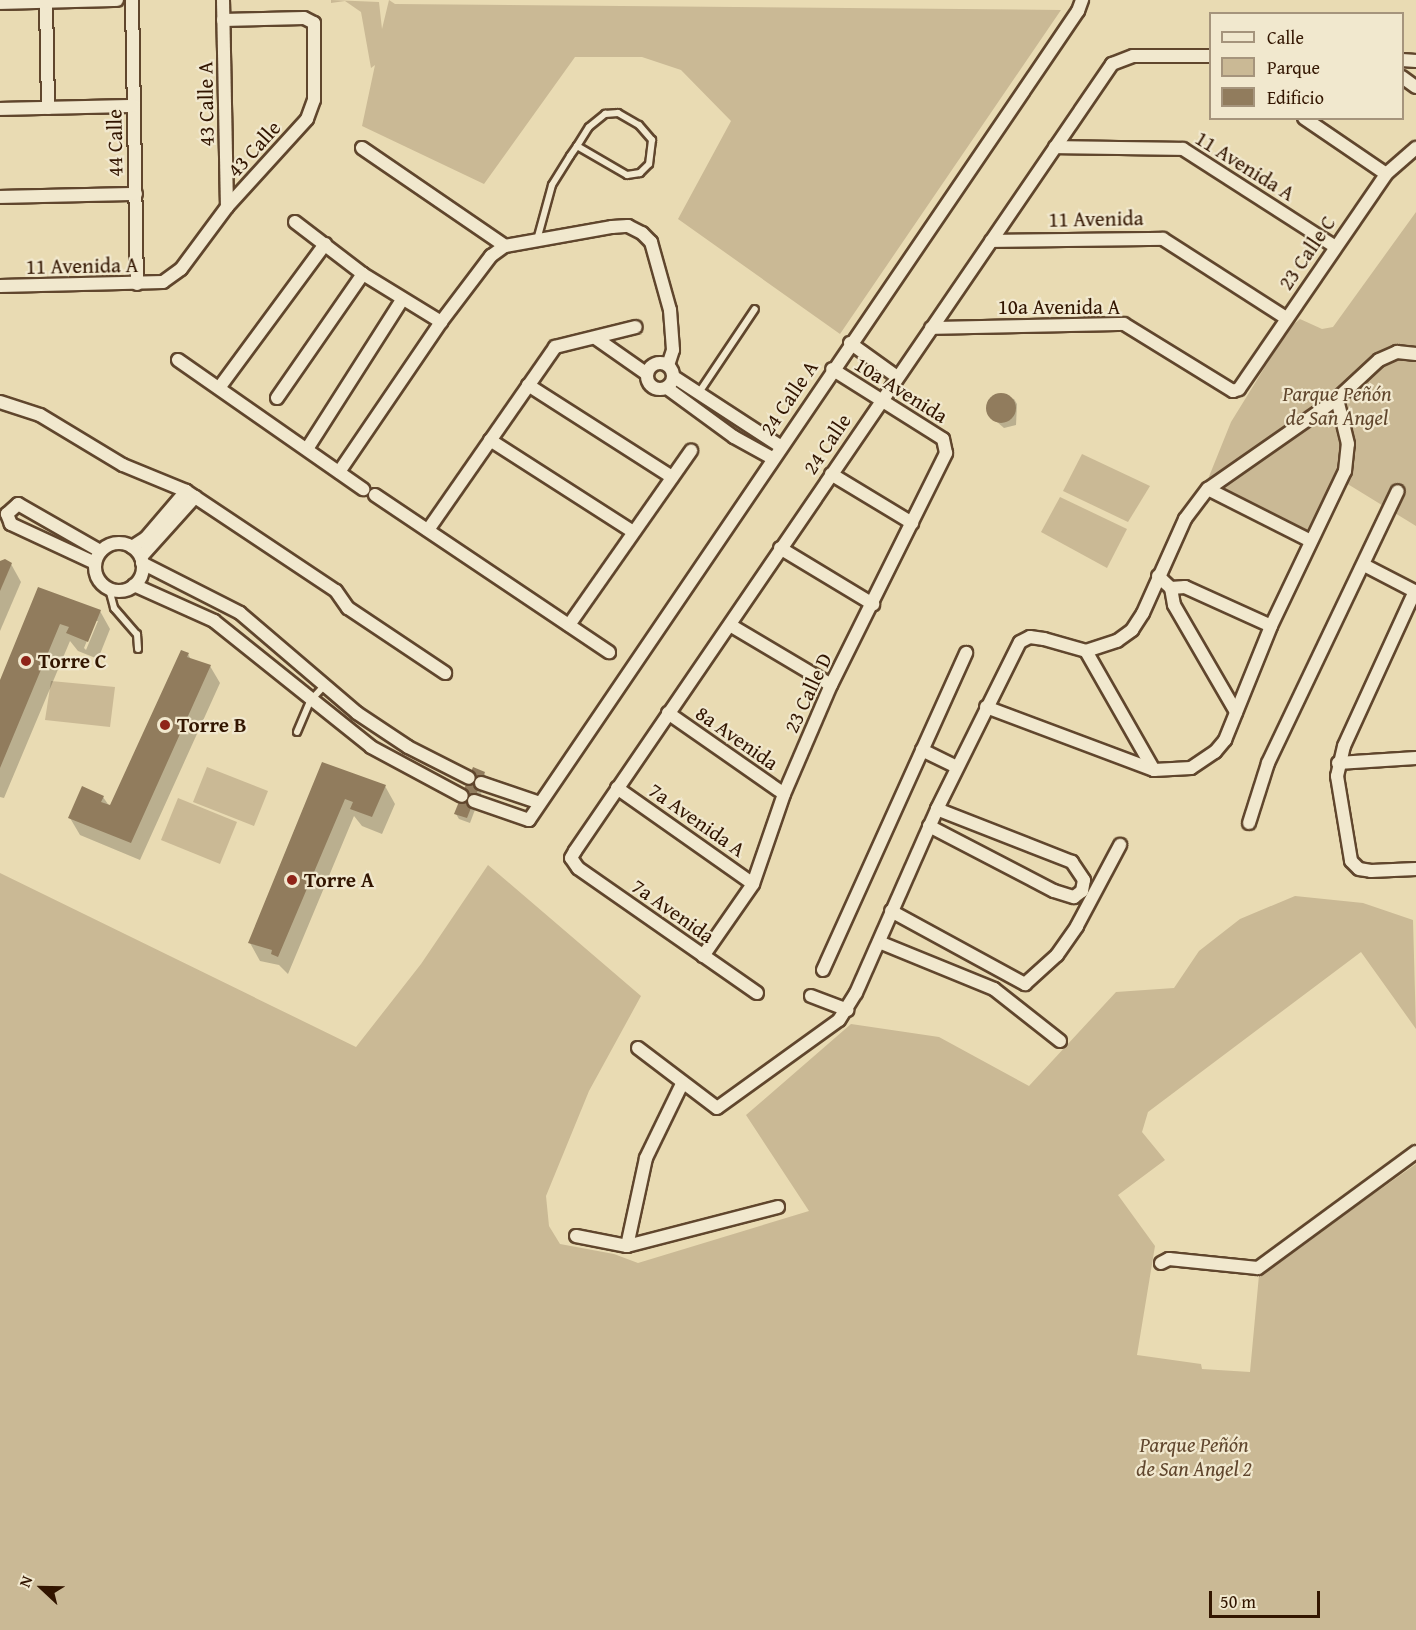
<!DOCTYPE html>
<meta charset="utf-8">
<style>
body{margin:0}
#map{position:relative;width:1416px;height:1630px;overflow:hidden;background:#e9dbb3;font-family:"Gentium Book Plus",serif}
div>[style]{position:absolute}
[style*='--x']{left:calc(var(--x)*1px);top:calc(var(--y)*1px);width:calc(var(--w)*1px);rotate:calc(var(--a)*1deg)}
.green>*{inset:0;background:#cab995}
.shadow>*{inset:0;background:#0003}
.building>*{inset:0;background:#917c5d}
.round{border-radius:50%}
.roads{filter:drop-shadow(2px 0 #60462d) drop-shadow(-2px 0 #60462d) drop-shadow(0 2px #60462d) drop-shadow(0 -2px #60462d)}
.service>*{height:6px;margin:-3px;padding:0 3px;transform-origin:3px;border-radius:3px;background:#f1e8ce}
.minor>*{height:12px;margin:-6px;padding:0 6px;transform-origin:6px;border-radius:6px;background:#f1e8ce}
.minor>.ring{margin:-6px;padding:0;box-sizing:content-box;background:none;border:12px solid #f1e8ce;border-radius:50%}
.dots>*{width:16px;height:16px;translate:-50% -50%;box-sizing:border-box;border:3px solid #f1e8ce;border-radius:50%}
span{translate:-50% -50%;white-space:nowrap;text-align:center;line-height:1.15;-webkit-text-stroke:4.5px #f1e8ce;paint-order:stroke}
.street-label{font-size:21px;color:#321500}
.park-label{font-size:21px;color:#60462d;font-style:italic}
.poi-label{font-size:21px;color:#321500;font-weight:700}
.left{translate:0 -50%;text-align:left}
.legend{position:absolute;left:1209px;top:12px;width:195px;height:108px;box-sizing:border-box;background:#f1e8ce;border:2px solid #a5947c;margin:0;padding:8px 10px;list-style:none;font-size:18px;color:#321500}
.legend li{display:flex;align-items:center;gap:12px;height:30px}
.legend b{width:30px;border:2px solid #a5947c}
.north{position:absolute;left:12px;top:1558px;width:60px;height:60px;-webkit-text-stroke:4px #f1e8ce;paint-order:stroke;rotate:292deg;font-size:16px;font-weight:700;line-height:24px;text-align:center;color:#321500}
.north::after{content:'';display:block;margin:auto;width:21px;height:27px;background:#321500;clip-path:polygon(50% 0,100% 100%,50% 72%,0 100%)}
.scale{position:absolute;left:1209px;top:1591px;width:111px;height:27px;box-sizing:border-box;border:3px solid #321500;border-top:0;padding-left:8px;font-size:18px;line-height:21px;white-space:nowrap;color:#321500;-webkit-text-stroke:4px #f1e8ce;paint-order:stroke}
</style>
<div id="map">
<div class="green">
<i style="clip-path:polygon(331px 0,379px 2px,382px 29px,389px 0,395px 4px,1061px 10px,840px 334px,678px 219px,731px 121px,681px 70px,642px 57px,575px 57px,484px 184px,362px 126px,375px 65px,371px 68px,361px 12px,345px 1px,331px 3px)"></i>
<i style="clip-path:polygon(1416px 212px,1416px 526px,1346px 483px,1311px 535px,1206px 484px,1231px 422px,1289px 328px,1300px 319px,1322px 329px,1333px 327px)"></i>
<i style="clip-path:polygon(1082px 454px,1150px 486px,1128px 522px,1063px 491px)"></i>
<i style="clip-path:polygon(1060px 497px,1127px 529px,1107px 568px,1041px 532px)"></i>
<i style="clip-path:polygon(51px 681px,115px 687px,110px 727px,45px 720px)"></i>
<i style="clip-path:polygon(207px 767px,268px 791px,254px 826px,193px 802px)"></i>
<i style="clip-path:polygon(178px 798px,237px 822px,220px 864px,161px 840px)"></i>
<i style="clip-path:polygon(488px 865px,641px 996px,589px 1091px,546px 1196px,549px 1226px,560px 1244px,614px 1254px,638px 1263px,809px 1211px,746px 1115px,851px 1024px,939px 1037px,1029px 1086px,1116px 992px,1174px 988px,1199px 951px,1240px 919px,1295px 896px,1363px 903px,1413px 920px,1416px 1029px,1361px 952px,1148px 1112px,1142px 1132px,1165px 1160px,1118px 1195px,1155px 1246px,1137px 1355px,1201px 1364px,1202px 1369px,1250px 1372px,1259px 1275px,1416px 1164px,1416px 1630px,0 1630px,0 873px,356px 1047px,421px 964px)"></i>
</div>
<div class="shadow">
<i style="clip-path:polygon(1001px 396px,1014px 399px,1017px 404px,1016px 425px,1004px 428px,989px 415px,988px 400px)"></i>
<i style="clip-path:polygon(0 561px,11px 564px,21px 582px,0 631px)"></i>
<i style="clip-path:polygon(evenodd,39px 589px,100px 611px,110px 629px,98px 659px,78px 651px,70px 641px,4px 798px,0 797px,0 684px,39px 589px,95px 621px,98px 621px,86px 650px,84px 648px,95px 621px)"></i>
<i style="clip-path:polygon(188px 654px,191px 660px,210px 666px,220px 683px,140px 860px,80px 835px,70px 818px,103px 797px,110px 807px)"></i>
<i style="clip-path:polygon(323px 764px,385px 786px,395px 804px,382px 834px,362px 826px,354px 816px,288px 974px,279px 965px,260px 961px,250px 943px)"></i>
<i style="clip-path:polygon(484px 773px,487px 778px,470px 823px,459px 819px,456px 814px)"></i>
</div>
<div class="building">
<i class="round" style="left:986px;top:393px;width:30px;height:30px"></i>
<i style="clip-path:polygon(5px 559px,12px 563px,0 591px,0 561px)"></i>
<i style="clip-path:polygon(38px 587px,101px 610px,88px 642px,66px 633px,69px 627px,60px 624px,0 768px,0 680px)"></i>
<i style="clip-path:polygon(181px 650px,189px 653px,187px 657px,211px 665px,131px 843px,68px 818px,82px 786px,104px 796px,101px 802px,110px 805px)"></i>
<i style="clip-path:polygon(322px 762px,386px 785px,372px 817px,350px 809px,353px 802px,345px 799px,278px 957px,271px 954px,272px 950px,248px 943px)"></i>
<i style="clip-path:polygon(473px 767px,485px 772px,467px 818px,454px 814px)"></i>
</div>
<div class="roads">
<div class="service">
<i style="--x:537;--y:240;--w:57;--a:-74.7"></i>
<i style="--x:552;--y:185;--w:34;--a:-58"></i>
<i style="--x:570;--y:156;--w:12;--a:-55"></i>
<i style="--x:577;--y:146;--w:22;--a:-58"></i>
<i style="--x:589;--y:127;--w:21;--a:-39"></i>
<i style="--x:605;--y:114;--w:13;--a:-4"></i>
<i style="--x:618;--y:113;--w:24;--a:30"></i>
<i style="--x:639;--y:125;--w:20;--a:49"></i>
<i style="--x:652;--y:140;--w:24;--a:97"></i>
<i style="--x:649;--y:164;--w:13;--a:135"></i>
<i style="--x:640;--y:173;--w:13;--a:171"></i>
<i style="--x:627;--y:175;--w:58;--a:-149.9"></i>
<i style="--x:698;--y:394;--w:102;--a:-56.2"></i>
<i style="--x:109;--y:589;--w:20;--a:75"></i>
<i style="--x:114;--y:608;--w:35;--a:49"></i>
<i style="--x:137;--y:634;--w:15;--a:86"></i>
<i style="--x:297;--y:732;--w:34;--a:-67"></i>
<i style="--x:310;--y:701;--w:21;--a:-47"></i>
</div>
<div class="minor">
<i style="--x:132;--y:0;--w:284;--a:89"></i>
<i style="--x:223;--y:0;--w:207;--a:88.9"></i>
<i style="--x:46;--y:2;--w:106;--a:88.9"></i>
<i style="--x:0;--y:3;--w:117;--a:-1.5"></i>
<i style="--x:1402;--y:60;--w:14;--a:4"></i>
<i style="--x:1402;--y:77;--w:17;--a:36"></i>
<i style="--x:0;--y:109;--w:134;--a:-1.3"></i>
<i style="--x:1304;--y:118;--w:99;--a:34.3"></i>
<i style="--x:1055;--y:147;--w:128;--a:0.9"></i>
<i style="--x:1183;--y:149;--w:179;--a:32.7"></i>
<i style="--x:362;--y:148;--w:173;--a:34.4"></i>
<i style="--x:505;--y:246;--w:109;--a:-10.1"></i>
<i style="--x:612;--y:227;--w:16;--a:-4"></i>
<i style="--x:628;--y:226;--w:16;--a:27"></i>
<i style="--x:642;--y:233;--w:13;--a:45"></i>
<i style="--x:651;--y:242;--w:71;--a:74.4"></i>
<i style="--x:670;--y:310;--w:40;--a:85.7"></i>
<i style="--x:673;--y:350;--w:16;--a:108"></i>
<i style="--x:0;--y:197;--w:136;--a:-1.3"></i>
<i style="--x:295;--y:222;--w:86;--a:37.4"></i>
<i style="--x:363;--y:274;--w:92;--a:31.6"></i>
<i style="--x:991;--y:241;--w:172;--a:-0.7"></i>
<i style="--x:1163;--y:239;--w:146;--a:32.7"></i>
<i style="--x:0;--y:286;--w:163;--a:-1.4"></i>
<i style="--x:163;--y:282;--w:22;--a:-36"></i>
<i style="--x:181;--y:269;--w:77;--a:-53.4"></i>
<i style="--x:227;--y:207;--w:119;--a:-47.7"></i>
<i style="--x:307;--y:119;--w:20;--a:-70"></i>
<i style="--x:314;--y:100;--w:77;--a:-90"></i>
<i style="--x:314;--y:23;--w:11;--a:-153"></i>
<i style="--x:304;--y:18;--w:81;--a:178.6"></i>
<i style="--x:931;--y:328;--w:193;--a:-1.2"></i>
<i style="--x:1124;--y:324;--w:128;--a:31.6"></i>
<i style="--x:1233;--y:391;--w:6;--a:-18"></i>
<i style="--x:1239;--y:389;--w:260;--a:-55.6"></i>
<i style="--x:1386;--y:174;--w:40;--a:-41"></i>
<i style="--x:597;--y:339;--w:61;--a:35"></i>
<i style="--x:850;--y:343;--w:57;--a:35.7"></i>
<i style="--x:178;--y:360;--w:226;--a:34.9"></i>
<i class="ring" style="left:647px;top:363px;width:14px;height:14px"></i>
<i style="--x:674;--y:377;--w:126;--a:33.1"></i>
<i style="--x:528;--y:385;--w:171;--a:32.6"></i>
<i style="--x:219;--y:388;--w:179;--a:-53.6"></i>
<i style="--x:667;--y:388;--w:83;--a:36.2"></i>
<i style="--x:734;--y:437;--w:43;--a:28.9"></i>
<i style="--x:277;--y:398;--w:151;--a:-55.3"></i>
<i style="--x:0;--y:402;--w:42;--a:18"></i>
<i style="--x:40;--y:415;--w:97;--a:31.1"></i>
<i style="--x:123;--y:465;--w:68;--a:22.4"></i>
<i style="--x:186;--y:491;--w:180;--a:33.7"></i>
<i style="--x:336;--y:591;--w:21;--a:55"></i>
<i style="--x:348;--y:608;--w:117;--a:33.8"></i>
<i style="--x:490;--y:440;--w:169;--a:32.7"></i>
<i style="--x:307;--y:449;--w:177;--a:-57.5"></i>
<i style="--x:339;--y:472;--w:181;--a:-55.8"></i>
<i style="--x:441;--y:322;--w:83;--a:-52.9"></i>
<i style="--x:491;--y:256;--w:17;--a:-36"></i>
<i style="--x:831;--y:474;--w:95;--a:31.2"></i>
<i style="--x:1208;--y:489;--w:115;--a:26.8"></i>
<i style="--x:375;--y:495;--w:282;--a:33.9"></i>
<i style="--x:428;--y:530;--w:223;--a:-55.2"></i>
<i style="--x:555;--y:347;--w:83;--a:-13.9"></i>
<i class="ring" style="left:95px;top:543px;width:36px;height:36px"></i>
<i style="--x:132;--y:547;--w:17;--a:-33"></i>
<i style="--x:146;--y:538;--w:62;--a:-49.6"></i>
<i style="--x:780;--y:548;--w:109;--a:31.1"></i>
<i style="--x:141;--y:557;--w:81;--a:-48"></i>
<i style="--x:95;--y:563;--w:93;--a:-155.1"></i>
<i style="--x:11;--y:524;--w:11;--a:-112"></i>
<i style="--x:7;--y:514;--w:15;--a:-42"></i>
<i style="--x:18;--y:504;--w:95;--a:29.8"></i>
<i style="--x:142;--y:563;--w:110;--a:27"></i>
<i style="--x:240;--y:613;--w:154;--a:40.5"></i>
<i style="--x:357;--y:713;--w:61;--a:33.7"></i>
<i style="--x:408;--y:747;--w:68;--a:26.9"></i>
<i style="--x:1364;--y:565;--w:59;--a:27.4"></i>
<i style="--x:1158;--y:576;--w:18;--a:43"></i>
<i style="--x:1171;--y:588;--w:17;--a:80"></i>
<i style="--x:1174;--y:605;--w:124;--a:59.9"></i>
<i style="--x:134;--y:585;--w:88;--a:24.2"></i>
<i style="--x:214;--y:621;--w:201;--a:38.7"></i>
<i style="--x:371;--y:747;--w:103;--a:28.3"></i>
<i style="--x:1171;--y:588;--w:14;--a:-4"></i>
<i style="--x:1185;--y:587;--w:94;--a:24.4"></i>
<i style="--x:1415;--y:591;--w:170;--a:114.6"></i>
<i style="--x:1344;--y:746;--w:31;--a:103"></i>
<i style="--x:1337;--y:776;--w:86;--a:80.6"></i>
<i style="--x:1351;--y:861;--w:11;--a:45"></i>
<i style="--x:1359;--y:869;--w:12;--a:9"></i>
<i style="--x:1371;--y:871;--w:45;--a:-2.5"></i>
<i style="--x:569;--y:625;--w:213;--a:-55"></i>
<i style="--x:730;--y:625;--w:117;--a:30.7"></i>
<i style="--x:1086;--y:651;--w:137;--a:60.3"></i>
<i style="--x:986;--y:707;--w:179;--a:20.6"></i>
<i style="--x:1154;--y:770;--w:37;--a:-3"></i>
<i style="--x:1191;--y:768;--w:29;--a:-34"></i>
<i style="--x:1215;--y:752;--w:16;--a:-50"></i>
<i style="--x:1225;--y:740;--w:123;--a:-68"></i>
<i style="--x:1271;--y:626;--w:172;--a:-64.5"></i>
<i style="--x:1345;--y:471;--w:27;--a:-84"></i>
<i style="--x:1348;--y:444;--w:46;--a:-103.7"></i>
<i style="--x:668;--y:713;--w:141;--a:34.9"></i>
<i style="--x:922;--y:750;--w:39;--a:26"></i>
<i style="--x:1338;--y:763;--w:78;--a:-3.7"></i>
<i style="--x:481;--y:783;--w:62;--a:18.7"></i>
<i style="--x:617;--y:788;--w:166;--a:35.2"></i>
<i style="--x:474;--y:801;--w:58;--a:19.1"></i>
<i style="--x:529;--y:820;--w:978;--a:-55.84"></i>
<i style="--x:1078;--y:11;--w:12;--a:-70"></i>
<i style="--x:1249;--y:823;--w:63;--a:-72.4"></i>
<i style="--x:1268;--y:763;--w:301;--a:-64.5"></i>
<i style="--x:929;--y:826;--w:141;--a:27.5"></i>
<i style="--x:1054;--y:891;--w:21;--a:17"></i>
<i style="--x:1074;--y:897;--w:10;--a:-37"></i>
<i style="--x:1082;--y:891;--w:11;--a:-80"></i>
<i style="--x:1084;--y:880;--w:22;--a:-124"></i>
<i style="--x:1072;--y:862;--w:145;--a:-158.6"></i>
<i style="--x:891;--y:911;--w:153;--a:28.6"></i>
<i style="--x:1025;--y:984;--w:43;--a:-42.2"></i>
<i style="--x:1057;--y:955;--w:35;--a:-55"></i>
<i style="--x:1077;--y:926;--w:92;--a:-62"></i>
<i style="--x:879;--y:942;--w:124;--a:22.2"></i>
<i style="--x:994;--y:989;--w:84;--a:38.2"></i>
<i style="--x:703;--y:956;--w:88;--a:-55.2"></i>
<i style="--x:753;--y:884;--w:95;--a:-71"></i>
<i style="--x:784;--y:794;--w:119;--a:-66.7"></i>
<i style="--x:831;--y:685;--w:259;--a:-63.6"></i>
<i style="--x:946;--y:453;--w:14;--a:-102"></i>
<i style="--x:943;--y:439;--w:131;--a:-147.8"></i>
<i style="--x:823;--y:970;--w:348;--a:-65.7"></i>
<i style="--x:757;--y:993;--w:218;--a:-145.1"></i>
<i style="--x:578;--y:868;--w:12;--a:-125"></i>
<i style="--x:571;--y:858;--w:8;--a:-60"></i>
<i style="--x:575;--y:851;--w:953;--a:-55.69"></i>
<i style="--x:1112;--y:64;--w:22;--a:-21"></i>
<i style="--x:1133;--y:56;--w:77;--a:0"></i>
<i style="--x:811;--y:996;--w:39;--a:21"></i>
<i style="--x:638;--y:1048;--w:99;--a:37.2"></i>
<i style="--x:717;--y:1108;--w:150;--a:-35.8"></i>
<i style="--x:839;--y:1020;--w:32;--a:-58"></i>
<i style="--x:856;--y:993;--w:201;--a:-66.2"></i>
<i style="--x:937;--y:809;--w:186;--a:-63.6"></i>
<i style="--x:1020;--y:642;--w:11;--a:-27"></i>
<i style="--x:1030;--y:637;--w:14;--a:8"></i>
<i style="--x:1044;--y:639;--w:44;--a:15.9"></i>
<i style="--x:1086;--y:651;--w:33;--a:-18"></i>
<i style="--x:1117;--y:641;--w:19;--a:-36"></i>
<i style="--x:1132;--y:630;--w:20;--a:-57"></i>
<i style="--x:1143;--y:613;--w:103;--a:-65.9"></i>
<i style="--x:1185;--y:519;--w:38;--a:-53"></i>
<i style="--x:1208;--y:489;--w:157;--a:-34.9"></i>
<i style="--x:1337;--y:399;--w:57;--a:-42.9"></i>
<i style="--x:1379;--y:360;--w:20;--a:-24"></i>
<i style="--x:1397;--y:352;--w:19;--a:6"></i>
<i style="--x:576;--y:1236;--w:52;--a:11.1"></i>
<i style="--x:627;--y:1246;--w:156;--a:-14.5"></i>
<i style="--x:627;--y:1246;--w:90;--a:-77.8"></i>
<i style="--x:646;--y:1158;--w:82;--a:-64.1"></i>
<i style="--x:1161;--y:1263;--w:9;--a:-27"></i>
<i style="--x:1169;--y:1259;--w:89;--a:5.8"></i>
<i style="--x:1258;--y:1268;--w:196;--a:-36.3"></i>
</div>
</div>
<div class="dots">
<i style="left:26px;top:661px;background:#8f2418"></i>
<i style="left:165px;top:725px;background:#8f2418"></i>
<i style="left:292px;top:880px;background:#8f2418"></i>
</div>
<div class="street-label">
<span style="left:206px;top:104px;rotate:-91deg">43 Calle A</span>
<span style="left:115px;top:143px;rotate:-91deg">44 Calle</span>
<span style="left:254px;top:149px;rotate:-48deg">43 Calle</span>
<span style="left:1245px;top:166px;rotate:32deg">11 Avenida A</span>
<span style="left:1096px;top:219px;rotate:-1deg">11 Avenida</span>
<span style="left:1307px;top:253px;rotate:-56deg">23 Calle C</span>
<span style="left:82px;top:266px;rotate:-1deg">11 Avenida A</span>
<span style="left:1059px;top:307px">10a Avenida A</span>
<span style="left:901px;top:390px;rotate:32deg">10a Avenida</span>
<span style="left:789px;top:398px;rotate:-56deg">24 Calle A</span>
<span style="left:827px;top:444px;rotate:-56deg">24 Calle</span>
<span style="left:808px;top:693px;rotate:-65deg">23 Calle D</span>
<span style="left:737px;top:738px;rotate:35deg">8a Avenida</span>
<span style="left:697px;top:820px;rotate:35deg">7a Avenida A</span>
<span style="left:673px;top:911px;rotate:35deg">7a Avenida</span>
</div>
<div class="park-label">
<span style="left:1337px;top:406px">Parque Peñón<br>de San Angel</span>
<span style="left:1194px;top:1457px">Parque Peñón<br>de San Angel 2</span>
</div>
<div class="poi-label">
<span class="left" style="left:38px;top:661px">Torre C</span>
<span class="left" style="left:177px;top:725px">Torre B</span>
<span class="left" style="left:304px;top:880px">Torre A</span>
</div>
<ul class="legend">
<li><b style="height:8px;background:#f1e8ce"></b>Calle</li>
<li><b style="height:16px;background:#cab995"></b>Parque</li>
<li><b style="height:16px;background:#917c5d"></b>Edificio</li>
</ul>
<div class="north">N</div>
<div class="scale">50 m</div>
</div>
